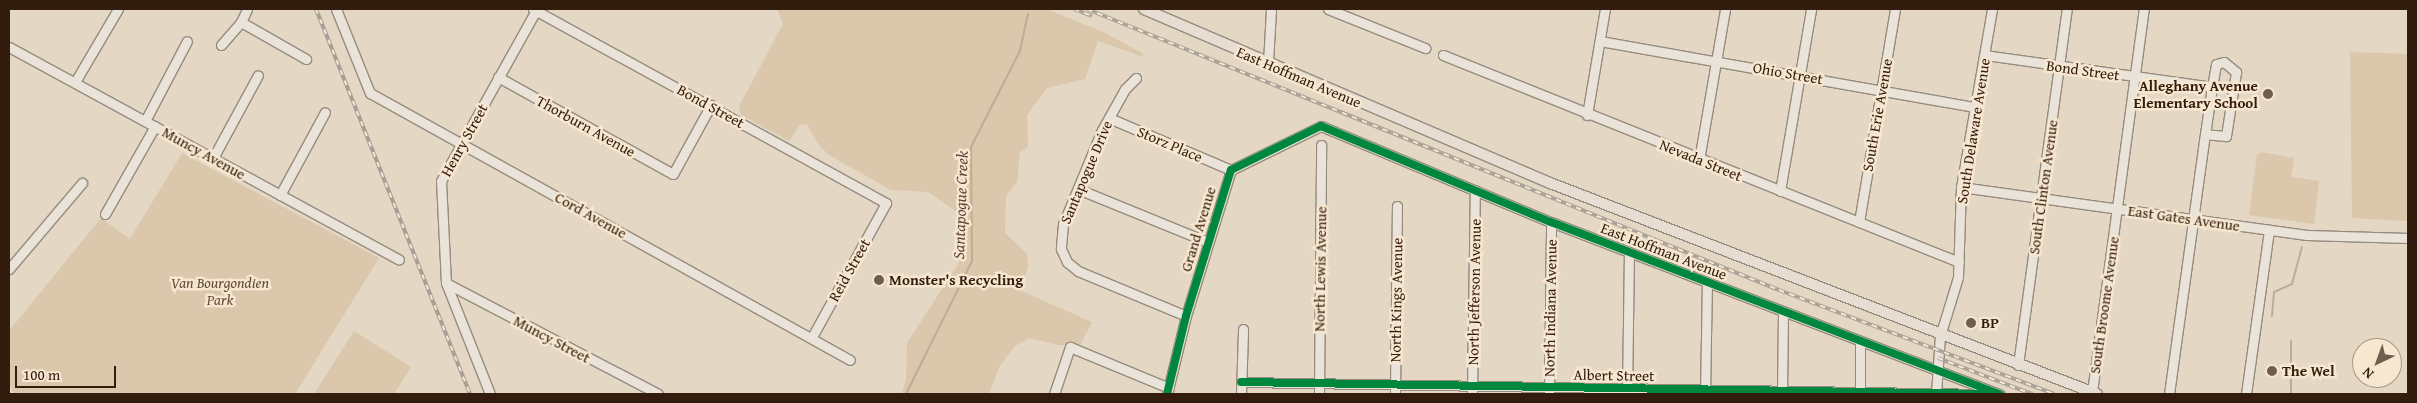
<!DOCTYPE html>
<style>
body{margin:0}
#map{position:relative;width:2417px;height:403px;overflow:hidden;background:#e4d7c3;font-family:"Gentium Book Plus",serif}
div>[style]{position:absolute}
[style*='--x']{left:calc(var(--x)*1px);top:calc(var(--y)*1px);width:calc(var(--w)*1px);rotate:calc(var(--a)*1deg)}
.green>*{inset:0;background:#dac7ac}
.stream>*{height:2px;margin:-1px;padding:0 1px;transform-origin:1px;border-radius:1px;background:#c0ac92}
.roads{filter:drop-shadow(1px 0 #958b7e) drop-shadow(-1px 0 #958b7e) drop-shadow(0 1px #958b7e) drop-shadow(0 -1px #958b7e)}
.minor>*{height:9px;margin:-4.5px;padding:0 4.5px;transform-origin:4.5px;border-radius:4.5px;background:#e9e3d9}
.major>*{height:10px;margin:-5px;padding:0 5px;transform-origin:5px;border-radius:5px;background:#e6ded2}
.rail>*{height:4px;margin-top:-2px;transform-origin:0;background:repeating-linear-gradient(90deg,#f7e7d0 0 5.5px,#a79f96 0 11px);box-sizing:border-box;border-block:1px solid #a79f96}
.cycleway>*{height:8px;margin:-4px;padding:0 4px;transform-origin:4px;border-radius:4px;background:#00873e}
.dots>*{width:14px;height:14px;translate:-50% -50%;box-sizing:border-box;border:2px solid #f7e7d0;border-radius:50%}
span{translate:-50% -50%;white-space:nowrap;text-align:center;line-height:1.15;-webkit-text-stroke:5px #f7e7d0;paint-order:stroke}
.street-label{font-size:15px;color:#321c0d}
.poi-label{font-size:15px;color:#321c0d;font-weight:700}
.right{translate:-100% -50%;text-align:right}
.left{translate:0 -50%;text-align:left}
.park-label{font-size:15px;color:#624b37;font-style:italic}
.water-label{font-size:16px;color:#5e4834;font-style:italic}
.frame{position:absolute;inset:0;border:10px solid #321c0d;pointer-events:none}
.north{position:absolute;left:2352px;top:338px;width:50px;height:50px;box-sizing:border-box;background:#f7e7d0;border:1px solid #a89682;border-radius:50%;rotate:222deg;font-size:14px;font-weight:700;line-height:20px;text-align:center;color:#321c0d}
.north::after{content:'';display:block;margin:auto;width:18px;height:22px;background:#705d4d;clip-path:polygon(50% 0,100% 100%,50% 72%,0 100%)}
.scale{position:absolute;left:15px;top:366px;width:101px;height:22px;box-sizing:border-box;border:2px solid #321c0d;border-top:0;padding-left:6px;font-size:15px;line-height:18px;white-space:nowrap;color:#321c0d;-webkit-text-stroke:4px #f7e7d0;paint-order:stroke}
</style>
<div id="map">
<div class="green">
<i style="clip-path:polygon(777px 9px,1046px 9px,1101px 31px,1142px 53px,1144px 57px,1098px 41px,1085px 79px,1047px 88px,1027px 115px,1028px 147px,1020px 152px,1017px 182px,1006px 196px,1005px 233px,1027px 254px,1028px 266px,1021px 291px,1092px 322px,1080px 345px,1058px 345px,1029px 338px,1015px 346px,999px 367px,989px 394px,902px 394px,906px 379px,907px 343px,962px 258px,967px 229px,960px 214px,928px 192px,891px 190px,829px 155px,818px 144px,807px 124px,800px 125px,789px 141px,741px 115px,739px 106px,783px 24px)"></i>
<i style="clip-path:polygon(2350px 52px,2408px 54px,2408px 221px,2352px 218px)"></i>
<i style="clip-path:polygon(2261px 152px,2294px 158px,2291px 177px,2319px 181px,2314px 224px,2249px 215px,2257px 155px)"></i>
<i style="clip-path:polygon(182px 153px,379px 258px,295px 394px,14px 394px,9px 383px,9px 331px,101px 218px,130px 239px)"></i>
<i style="clip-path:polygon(354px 331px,411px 367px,394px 394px,314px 394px)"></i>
</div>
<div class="stream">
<i style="--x:2272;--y:316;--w:24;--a:-85"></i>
<i style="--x:2274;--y:292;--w:20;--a:-24"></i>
<i style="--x:2292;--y:284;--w:38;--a:-75"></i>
<i style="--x:2291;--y:341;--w:53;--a:90"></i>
<i style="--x:906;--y:394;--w:148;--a:-63.6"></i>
<i style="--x:972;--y:261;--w:114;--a:-90.5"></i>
<i style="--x:971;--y:147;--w:108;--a:-63"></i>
<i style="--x:1020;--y:51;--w:38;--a:-78"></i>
</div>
<div class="roads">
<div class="minor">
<i style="--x:336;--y:9;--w:91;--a:68"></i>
<i style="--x:370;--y:93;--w:549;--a:29.08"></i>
<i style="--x:533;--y:9;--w:403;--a:28.8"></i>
<i style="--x:886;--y:203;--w:153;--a:118.9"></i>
<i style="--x:1328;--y:9;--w:105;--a:21.9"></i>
<i style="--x:241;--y:22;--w:75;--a:29.6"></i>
<i style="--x:1600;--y:41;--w:382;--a:10"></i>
<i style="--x:221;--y:45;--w:30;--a:-49"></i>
<i style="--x:241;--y:22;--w:14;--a:-65"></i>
<i style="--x:9;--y:47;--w:444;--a:28.6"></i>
<i style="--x:1443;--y:55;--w:556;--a:21.86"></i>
<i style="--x:1985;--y:55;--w:229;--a:8"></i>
<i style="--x:1268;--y:63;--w:54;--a:-86.8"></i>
<i style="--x:498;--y:77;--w:200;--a:29"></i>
<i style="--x:673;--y:174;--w:79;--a:-61.2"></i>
<i style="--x:1136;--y:78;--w:16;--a:135"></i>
<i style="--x:1125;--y:89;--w:47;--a:119.3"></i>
<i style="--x:1102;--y:130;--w:102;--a:112.5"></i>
<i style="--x:1063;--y:224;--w:25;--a:95"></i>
<i style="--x:1061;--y:249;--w:14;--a:65"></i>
<i style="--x:1067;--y:262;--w:14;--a:39"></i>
<i style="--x:1078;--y:271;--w:117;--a:22.6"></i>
<i style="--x:75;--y:82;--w:85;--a:-59.5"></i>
<i style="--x:1587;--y:115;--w:108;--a:-80.4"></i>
<i style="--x:1109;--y:118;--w:133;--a:23.1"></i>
<i style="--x:145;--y:121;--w:90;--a:-62.3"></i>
<i style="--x:213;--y:158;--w:94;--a:-61.5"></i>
<i style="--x:1699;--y:160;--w:153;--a:-80.2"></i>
<i style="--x:1961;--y:187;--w:349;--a:7.9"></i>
<i style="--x:2307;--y:235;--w:101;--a:1.7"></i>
<i style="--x:1078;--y:189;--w:140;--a:22.2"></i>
<i style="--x:1780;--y:191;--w:185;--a:-80.3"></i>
<i style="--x:280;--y:195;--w:94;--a:-61.5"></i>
<i style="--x:105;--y:214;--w:101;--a:-60.4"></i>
<i style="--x:1859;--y:222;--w:216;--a:-80.4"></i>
<i style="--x:9;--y:269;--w:113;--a:-49.7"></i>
<i style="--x:446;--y:283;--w:239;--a:27.6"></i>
<i style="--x:2018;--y:365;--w:359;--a:-82.2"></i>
<i style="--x:1241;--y:382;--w:746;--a:0.92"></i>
<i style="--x:2092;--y:392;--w:387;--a:-82.3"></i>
<i style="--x:490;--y:394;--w:119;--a:-111.6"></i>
<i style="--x:446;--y:283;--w:102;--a:-92.8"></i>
<i style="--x:441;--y:181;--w:196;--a:-60.9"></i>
<i style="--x:1054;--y:394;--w:50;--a:-71.2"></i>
<i style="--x:1070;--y:347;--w:107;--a:22.5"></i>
<i style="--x:1167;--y:394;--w:80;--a:-76.3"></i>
<i style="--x:1186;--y:316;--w:153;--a:-72.9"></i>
<i style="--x:1231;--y:170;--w:100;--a:-26.1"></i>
<i style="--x:1321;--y:126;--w:249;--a:22.7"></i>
<i style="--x:1551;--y:222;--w:481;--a:21"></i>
<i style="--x:1241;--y:394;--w:65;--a:-88.2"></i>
<i style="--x:1319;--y:394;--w:249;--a:-89.5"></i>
<i style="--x:1395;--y:394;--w:188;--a:-89.4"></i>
<i style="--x:1472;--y:394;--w:204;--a:-89.2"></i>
<i style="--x:1549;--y:394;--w:172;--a:-89.3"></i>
<i style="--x:1627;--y:394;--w:142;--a:-89.2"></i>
<i style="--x:1705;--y:394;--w:112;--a:-89"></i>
<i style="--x:1782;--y:394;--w:83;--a:-89.3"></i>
<i style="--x:1860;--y:394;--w:53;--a:-90"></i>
<i style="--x:1936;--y:394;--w:58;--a:-86.1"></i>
<i style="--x:1940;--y:336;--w:62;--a:-73"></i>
<i style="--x:1958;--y:277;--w:90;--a:-88.1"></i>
<i style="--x:1961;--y:187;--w:181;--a:-80.1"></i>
<i style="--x:2169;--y:394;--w:176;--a:-82.1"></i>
<i style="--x:2193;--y:220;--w:87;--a:-82.1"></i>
<i style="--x:2205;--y:134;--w:48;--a:-81.5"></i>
<i style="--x:2212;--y:87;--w:23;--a:-80"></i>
<i style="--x:2216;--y:64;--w:8;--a:-14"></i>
<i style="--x:2224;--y:62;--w:16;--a:40"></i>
<i style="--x:2236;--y:72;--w:65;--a:98.9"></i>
<i style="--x:2226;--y:136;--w:21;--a:-175"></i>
<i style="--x:2246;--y:394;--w:166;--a:-82"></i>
</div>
<div class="major">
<i style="--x:1144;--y:9;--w:442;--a:23.2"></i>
<i style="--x:1550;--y:183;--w:586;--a:21.09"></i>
</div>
</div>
<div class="rail">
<i style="--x:316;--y:9;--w:415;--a:68.2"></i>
<i style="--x:1074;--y:9;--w:19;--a:21"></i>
<i style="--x:1087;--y:9;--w:747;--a:22.1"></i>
<i style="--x:1779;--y:290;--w:294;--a:20.7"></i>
<i style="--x:1938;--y:358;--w:101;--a:21"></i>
</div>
<div class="cycleway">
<i style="--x:1241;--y:382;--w:746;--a:0.92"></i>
<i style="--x:1167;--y:394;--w:80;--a:-76.3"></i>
<i style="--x:1186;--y:316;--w:153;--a:-72.9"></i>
<i style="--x:1231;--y:170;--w:100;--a:-26.1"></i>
<i style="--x:1321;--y:126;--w:249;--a:22.7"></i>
<i style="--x:1551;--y:222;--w:481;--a:21"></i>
</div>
<div class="dots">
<i style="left:2268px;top:94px;background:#705d4d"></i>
<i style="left:879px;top:280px;background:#705d4d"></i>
<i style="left:1971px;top:323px;background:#705d4d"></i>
<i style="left:2272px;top:371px;background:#705d4d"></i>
</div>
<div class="street-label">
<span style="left:2083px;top:70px;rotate:8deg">Bond Street</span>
<span style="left:1788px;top:73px;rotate:10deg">Ohio Street</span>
<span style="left:1299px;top:77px;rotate:23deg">East Hoffman Avenue</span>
<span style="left:711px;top:106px;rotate:29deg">Bond Street</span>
<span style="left:1877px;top:115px;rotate:-80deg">South Erie Avenue</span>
<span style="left:586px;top:126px;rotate:29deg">Thorburn Avenue</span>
<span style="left:1973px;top:131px;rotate:-81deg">South Delaware Avenue</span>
<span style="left:464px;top:140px;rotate:-61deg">Henry Street</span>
<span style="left:1170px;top:144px;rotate:23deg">Storz Place</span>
<span style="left:204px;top:153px;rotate:29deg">Muncy Avenue</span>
<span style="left:1701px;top:160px;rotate:22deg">Nevada Street</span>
<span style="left:1086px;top:172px;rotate:-67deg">Santapogue Drive</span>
<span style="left:2043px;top:187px;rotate:-82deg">South Clinton Avenue</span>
<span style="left:591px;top:215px;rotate:29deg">Cord Avenue</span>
<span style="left:2184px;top:218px;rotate:8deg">East Gates Avenue</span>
<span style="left:1198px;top:229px;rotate:-73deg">Grand Avenue</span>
<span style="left:1664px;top:251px;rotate:21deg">East Hoffman Avenue</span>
<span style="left:1320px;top:269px;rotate:-89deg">North Lewis Avenue</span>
<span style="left:849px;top:270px;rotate:-61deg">Reid Street</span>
<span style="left:1474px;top:292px;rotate:-89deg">North Jefferson Avenue</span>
<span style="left:1396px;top:300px;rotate:-89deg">North Kings Avenue</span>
<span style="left:2104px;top:305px;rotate:-82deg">South Broome Avenue</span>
<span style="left:1550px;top:308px;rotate:-89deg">North Indiana Avenue</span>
<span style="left:552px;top:339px;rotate:28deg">Muncy Street</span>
<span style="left:1614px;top:375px;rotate:1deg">Albert Street</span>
</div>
<div class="poi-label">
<span class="right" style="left:2258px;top:94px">Alleghany Avenue<br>Elementary School</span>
<span class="left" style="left:889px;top:280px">Monster's Recycling</span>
<span class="left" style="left:1981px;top:323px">BP</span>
<span class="left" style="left:2282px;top:371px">The Wel</span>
</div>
<div class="park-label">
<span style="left:220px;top:291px">Van Bourgondien<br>Park</span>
</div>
<div class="water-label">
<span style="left:960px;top:205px;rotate:-88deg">Santapogue Creek</span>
</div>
<div class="frame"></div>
<div class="north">N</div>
<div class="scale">100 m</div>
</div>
